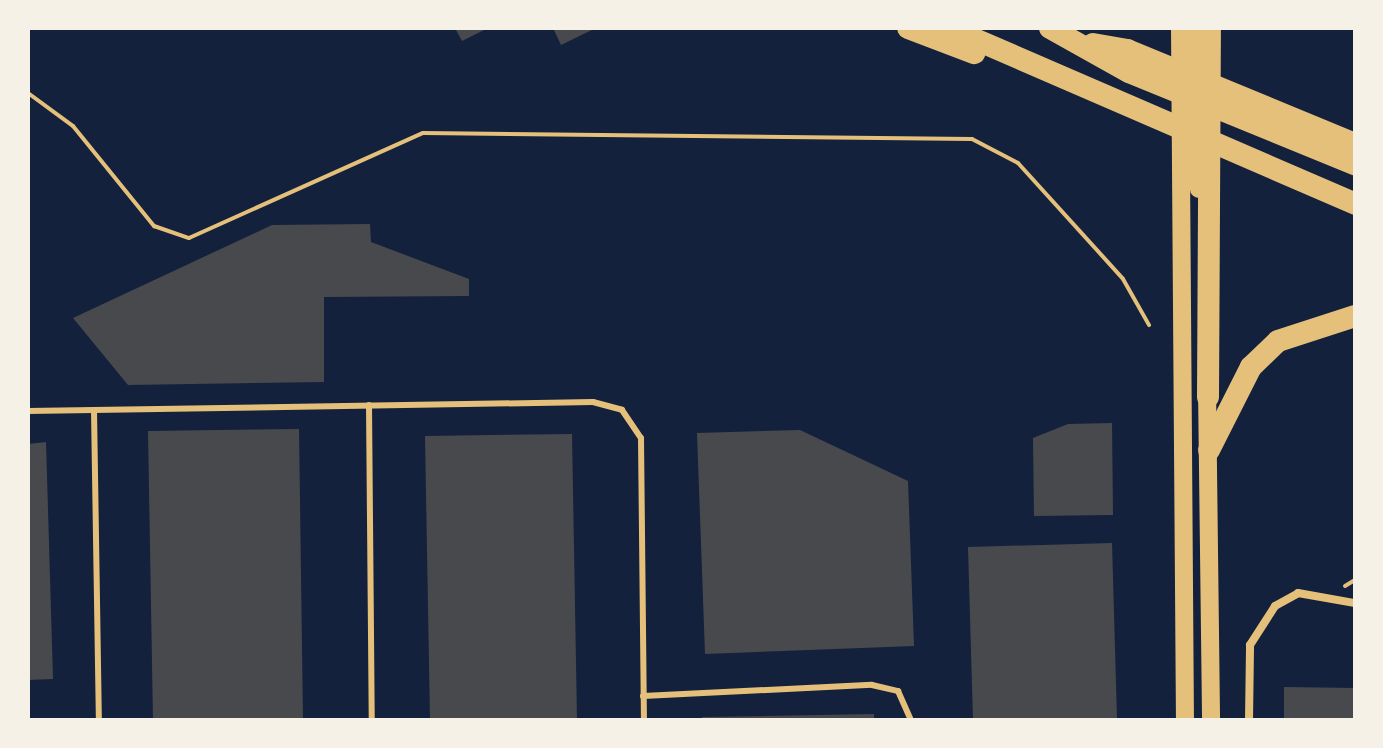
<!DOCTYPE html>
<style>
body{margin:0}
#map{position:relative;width:1383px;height:748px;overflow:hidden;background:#14213d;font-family:Montserrat,sans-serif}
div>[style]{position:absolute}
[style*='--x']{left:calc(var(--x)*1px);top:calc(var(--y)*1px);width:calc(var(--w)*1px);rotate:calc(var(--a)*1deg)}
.building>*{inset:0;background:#48494c}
.path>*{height:4px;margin:-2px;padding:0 2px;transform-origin:2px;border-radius:2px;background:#e5c07b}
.service>*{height:6px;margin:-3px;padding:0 3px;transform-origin:3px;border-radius:3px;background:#e5c07b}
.minor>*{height:8px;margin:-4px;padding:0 4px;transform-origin:4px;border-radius:4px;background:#e5c07b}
.primary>*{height:18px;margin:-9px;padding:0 9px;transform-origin:9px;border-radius:9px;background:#e5c07b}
.motorway>*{height:22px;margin:-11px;padding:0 11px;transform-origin:11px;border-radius:11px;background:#e5c07b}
span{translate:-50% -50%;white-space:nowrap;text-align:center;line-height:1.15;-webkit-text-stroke:6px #f6f1e7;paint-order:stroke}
.frame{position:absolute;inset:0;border:30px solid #f6f1e7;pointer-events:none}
</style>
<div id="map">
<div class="building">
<i style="clip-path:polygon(455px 28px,488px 28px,462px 41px)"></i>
<i style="clip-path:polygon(553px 28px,596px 28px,561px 45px)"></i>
<i style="clip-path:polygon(370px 224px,371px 242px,469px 279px,469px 296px,324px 297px,324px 382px,128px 385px,73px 318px,272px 225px)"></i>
<i style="clip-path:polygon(1112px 423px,1113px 515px,1034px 516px,1033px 438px,1068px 424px)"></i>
<i style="clip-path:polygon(299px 429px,303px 720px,153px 720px,148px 431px)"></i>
<i style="clip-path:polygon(800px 430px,908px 481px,914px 646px,705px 654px,697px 433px)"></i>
<i style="clip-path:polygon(572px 434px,577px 720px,430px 720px,425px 436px)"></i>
<i style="clip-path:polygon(46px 442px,53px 679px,28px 680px,28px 444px)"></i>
<i style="clip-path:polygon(1112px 543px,1117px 720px,973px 720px,968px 547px)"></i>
<i style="clip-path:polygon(1284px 687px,1355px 688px,1355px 720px,1284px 720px)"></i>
<i style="clip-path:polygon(874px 714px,874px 720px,702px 720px,702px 717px)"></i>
</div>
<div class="path">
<i style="--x:28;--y:93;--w:56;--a:36.3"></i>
<i style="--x:73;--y:126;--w:129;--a:51"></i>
<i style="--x:154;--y:226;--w:37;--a:19"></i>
<i style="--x:189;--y:238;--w:256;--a:-24.2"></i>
<i style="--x:423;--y:133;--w:549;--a:0.63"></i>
<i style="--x:972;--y:139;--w:52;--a:27.6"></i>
<i style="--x:1018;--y:163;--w:156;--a:47.8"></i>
<i style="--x:1123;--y:279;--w:53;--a:60.5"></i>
<i style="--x:1345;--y:586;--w:12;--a:-31"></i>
</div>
<div class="service">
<i style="--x:369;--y:405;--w:315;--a:89.5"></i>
<i style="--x:94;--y:410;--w:310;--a:89.1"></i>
<i style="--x:28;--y:411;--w:565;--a:-0.91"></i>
<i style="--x:593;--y:402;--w:30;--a:15"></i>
<i style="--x:622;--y:410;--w:34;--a:56"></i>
<i style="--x:641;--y:438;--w:282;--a:89.4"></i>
<i style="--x:643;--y:696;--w:229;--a:-2.8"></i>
<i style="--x:872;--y:685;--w:27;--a:13"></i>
<i style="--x:898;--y:691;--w:32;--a:66"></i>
</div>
<div class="minor">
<i style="--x:1249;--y:720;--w:75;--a:-89.2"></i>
<i style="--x:1250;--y:645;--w:46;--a:-57.3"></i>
<i style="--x:1275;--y:606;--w:26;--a:-29"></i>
<i style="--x:1298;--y:593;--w:58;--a:10"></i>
</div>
<div class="primary">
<i style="--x:1180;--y:28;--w:692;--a:89.59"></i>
<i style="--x:1195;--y:28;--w:161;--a:88.6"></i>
<i style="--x:1207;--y:387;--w:333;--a:89.3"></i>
</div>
<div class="motorway">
<i style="--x:908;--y:28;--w:71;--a:20.7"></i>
<i style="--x:949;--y:28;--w:443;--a:23.4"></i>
<i style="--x:1050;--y:28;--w:90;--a:29.1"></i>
<i style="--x:1129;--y:72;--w:244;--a:22.2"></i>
<i style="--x:1093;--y:44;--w:35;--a:10"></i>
<i style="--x:1127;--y:50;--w:247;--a:22.4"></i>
<i style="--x:1208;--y:397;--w:369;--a:-89.7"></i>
<i style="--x:1209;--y:450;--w:93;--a:-63.2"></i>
<i style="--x:1251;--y:367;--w:37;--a:-44"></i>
<i style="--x:1278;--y:341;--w:81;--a:-18"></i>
</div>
<div class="frame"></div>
</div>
